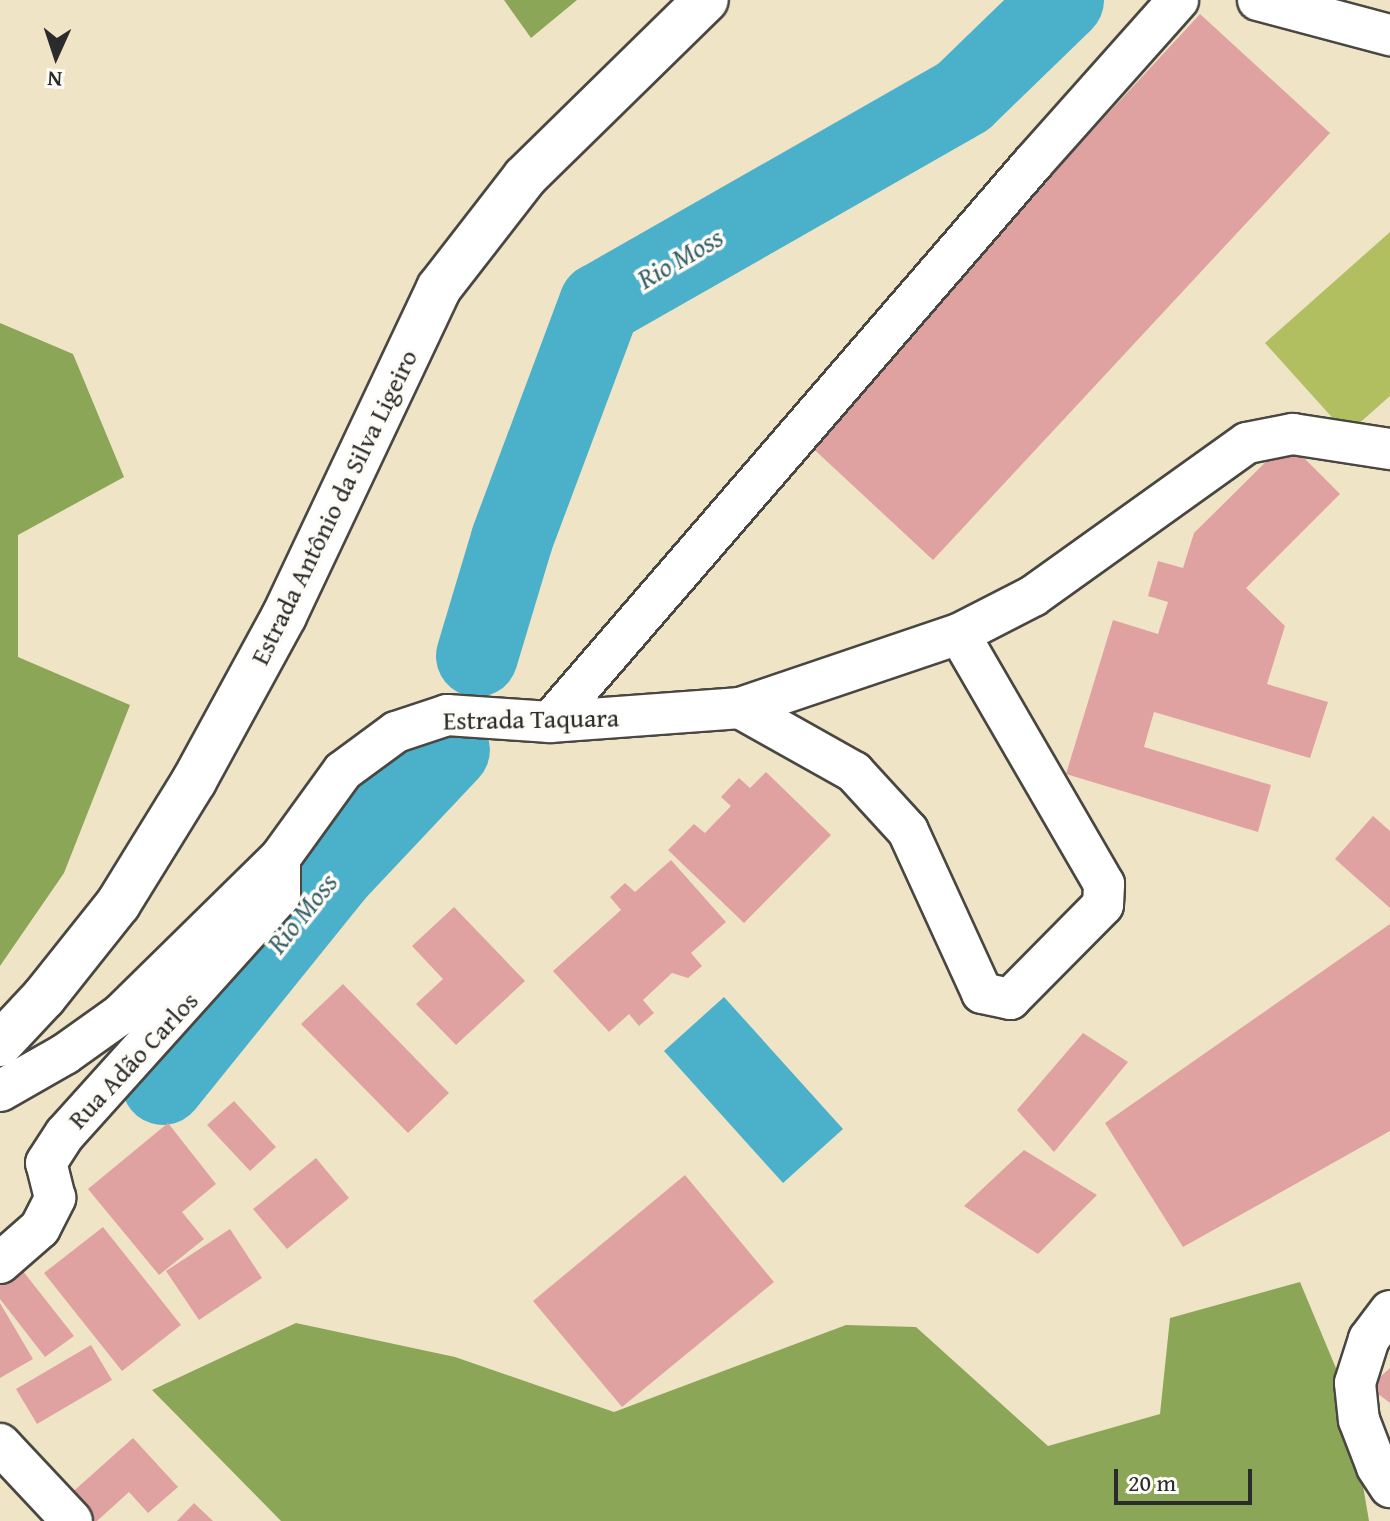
<!DOCTYPE html>
<meta charset="utf-8">
<style>
body{margin:0}
#map{position:relative;width:1390px;height:1521px;overflow:hidden;background:#f0e4c7;font-family:"Gentium Book Plus",serif}
div>[style]{position:absolute}
[style*='--x']{left:calc(var(--x)*1px);top:calc(var(--y)*1px);width:calc(var(--w)*1px);rotate:calc(var(--a)*1deg)}
.green>*{inset:0;background:#b1bf61}
.forest>*{inset:0;background:#8ca657}
.water>*{inset:0;background:#4bb1ca}
.river>*{height:82px;margin:-41px;padding:0 41px;transform-origin:41px;border-radius:41px;background:#4bb1ca}
.building>*{inset:0;background:#e0a2a1}
.roads{filter:drop-shadow(2px 0 #494742) drop-shadow(-2px 0 #494742) drop-shadow(0 2px #494742) drop-shadow(0 -2px #494742)}
.minor>*{height:40px;margin:-20px;padding:0 20px;transform-origin:20px;border-radius:20px;background:#fff}
.tertiary>*{height:44px;margin:-22px;padding:0 22px;transform-origin:22px;border-radius:22px;background:#fff}
span{translate:-50% -50%;white-space:nowrap;text-align:center;line-height:1.15;-webkit-text-stroke:7px #fdfcf7;paint-order:stroke}
.street-label{font-size:26px;color:#2b2b2b}
.water-label{font-size:28px;color:#38616b;font-style:italic}
.north{position:absolute;left:16px;top:16px;width:80px;height:80px;-webkit-text-stroke:6px #fdfcf7;paint-order:stroke;rotate:183deg;font-size:22px;font-weight:700;line-height:32px;text-align:center;color:#2b2b2b}
.north::after{content:'';display:block;margin:auto;width:28px;height:36px;background:#2b2b2b;clip-path:polygon(50% 0,100% 100%,50% 72%,0 100%)}
.scale{position:absolute;left:1114px;top:1469px;width:138px;height:36px;box-sizing:border-box;border:4px solid #2b2b2b;border-top:0;padding-left:10px;font-size:24px;line-height:28px;white-space:nowrap;color:#2b2b2b;-webkit-text-stroke:6px #fdfcf7;paint-order:stroke}
</style>
<div id="map">
<div class="green">
<i style="clip-path:polygon(1390px 232px,1390px 396px,1347px 434px,1265px 343px)"></i>
</div>
<div class="forest">
<i style="clip-path:polygon(504px 0,577px 0,531px 38px)"></i>
<i style="clip-path:polygon(0 323px,73px 354px,124px 477px,18px 535px,18px 657px,130px 705px,64px 873px,0 966px)"></i>
<i style="clip-path:polygon(1300px 1282px,1348px 1397px,1369px 1521px,281px 1521px,152px 1390px,296px 1323px,455px 1357px,614px 1412px,846px 1325px,916px 1327px,1048px 1446px,1160px 1414px,1170px 1318px)"></i>
</div>
<div class="water">
<i style="clip-path:polygon(724px 997px,843px 1129px,783px 1183px,664px 1051px)"></i>
</div>
<div class="river">
<i style="--x:477;--y:656;--w:122;--a:-73.3"></i>
<i style="--x:512;--y:539;--w:251;--a:-69.5"></i>
<i style="--x:600;--y:304;--w:419;--a:-29.7"></i>
<i style="--x:964;--y:96;--w:138;--a:-44.1"></i>
<i style="--x:163;--y:1084;--w:271;--a:-51.1"></i>
<i style="--x:333;--y:873;--w:169;--a:-46.7"></i>
</div>
<div class="building">
<i style="clip-path:polygon(1200px 14px,1330px 133px,933px 560px,805px 441px)"></i>
<i style="clip-path:polygon(1287px 441px,1340px 494px,1246px 588px,1285px 626px,1267px 684px,1328px 702px,1310px 758px,1154px 712px,1144px 747px,1271px 785px,1258px 832px,1066px 774px,1113px 620px,1158px 634px,1168px 602px,1148px 596px,1158px 561px,1183px 568px,1194px 533px)"></i>
<i style="clip-path:polygon(766px 772px,831px 835px,744px 923px,668px 850px,694px 824px,705px 833px,731px 806px,721px 797px,739px 778px,750px 788px)"></i>
<i style="clip-path:polygon(1373px 816px,1390px 831px,1390px 908px,1335px 859px)"></i>
<i style="clip-path:polygon(671px 860px,726px 922px,691px 953px,702px 966px,688px 978px,672px 973px,643px 1000px,654px 1013px,639px 1026px,629px 1014px,609px 1032px,553px 971px,621px 910px,610px 897px,625px 883px,635px 892px)"></i>
<i style="clip-path:polygon(454px 907px,525px 981px,456px 1045px,416px 1004px,443px 979px,412px 946px)"></i>
<i style="clip-path:polygon(1390px 924px,1390px 1131px,1183px 1247px,1105px 1123px)"></i>
<i style="clip-path:polygon(343px 984px,449px 1093px,408px 1133px,301px 1024px)"></i>
<i style="clip-path:polygon(1083px 1033px,1128px 1062px,1054px 1152px,1017px 1110px)"></i>
<i style="clip-path:polygon(234px 1101px,276px 1147px,250px 1171px,207px 1125px)"></i>
<i style="clip-path:polygon(168px 1123px,216px 1184px,182px 1212px,204px 1239px,159px 1275px,88px 1189px)"></i>
<i style="clip-path:polygon(1024px 1150px,1097px 1195px,1038px 1254px,964px 1206px)"></i>
<i style="clip-path:polygon(316px 1158px,349px 1198px,287px 1249px,253px 1209px)"></i>
<i style="clip-path:polygon(685px 1175px,774px 1282px,622px 1407px,533px 1301px)"></i>
<i style="clip-path:polygon(103px 1227px,181px 1325px,122px 1371px,44px 1273px)"></i>
<i style="clip-path:polygon(230px 1229px,262px 1278px,199px 1320px,166px 1271px)"></i>
<i style="clip-path:polygon(19px 1266px,74px 1336px,45px 1357px,0 1299px,0 1280px)"></i>
<i style="clip-path:polygon(0 1303px,33px 1359px,0 1378px)"></i>
<i style="clip-path:polygon(91px 1345px,112px 1380px,37px 1424px,16px 1389px)"></i>
<i style="clip-path:polygon(1390px 1368px,1390px 1403px,1369px 1387px)"></i>
<i style="clip-path:polygon(133px 1438px,178px 1487px,148px 1513px,129px 1492px,97px 1521px,88px 1521px,67px 1497px)"></i>
<i style="clip-path:polygon(194px 1503px,213px 1521px,177px 1521px)"></i>
</div>
<div class="roads">
<div class="minor">
<i style="--x:1258;--y:0;--w:137;--a:14.9"></i>
<i style="--x:740;--y:708;--w:231;--a:-18.7"></i>
<i style="--x:959;--y:634;--w:83;--a:-27.2"></i>
<i style="--x:1033;--y:596;--w:263;--a:-35.6"></i>
<i style="--x:1247;--y:443;--w:47;--a:-11.1"></i>
<i style="--x:1293;--y:434;--w:98;--a:8.8"></i>
<i style="--x:550;--y:722;--w:739;--a:-49.17"></i>
<i style="--x:1033;--y:163;--w:218;--a:-48.3"></i>
<i style="--x:0;--y:1091;--w:75;--a:-29.6"></i>
<i style="--x:65;--y:1054;--w:69;--a:-35.5"></i>
<i style="--x:121;--y:1014;--w:223;--a:-44.5"></i>
<i style="--x:280;--y:858;--w:107;--a:-54.1"></i>
<i style="--x:343;--y:771;--w:66;--a:-36.3"></i>
<i style="--x:396;--y:732;--w:54;--a:-18.4"></i>
<i style="--x:447;--y:715;--w:103;--a:3.9"></i>
<i style="--x:550;--y:722;--w:191;--a:-4.2"></i>
<i style="--x:740;--y:708;--w:131;--a:29.3"></i>
<i style="--x:854;--y:772;--w:80;--a:47.5"></i>
<i style="--x:908;--y:831;--w:178;--a:65.4"></i>
<i style="--x:982;--y:993;--w:29;--a:12"></i>
<i style="--x:1010;--y:999;--w:132;--a:-45.3"></i>
<i style="--x:1103;--y:905;--w:21;--a:-87"></i>
<i style="--x:1104;--y:884;--w:289;--a:-120.1"></i>
<i style="--x:0;--y:1263;--w:53;--a:-41.2"></i>
<i style="--x:40;--y:1228;--w:34;--a:-63"></i>
<i style="--x:55;--y:1198;--w:36;--a:-104"></i>
<i style="--x:46;--y:1163;--w:35;--a:-57"></i>
<i style="--x:65;--y:1134;--w:321;--a:-48"></i>
<i style="--x:280;--y:895;--w:37;--a:-90"></i>
<i style="--x:1390;--y:1311;--w:35;--a:127"></i>
<i style="--x:1369;--y:1339;--w:46;--a:107.7"></i>
<i style="--x:1355;--y:1383;--w:37;--a:84"></i>
<i style="--x:1359;--y:1420;--w:50;--a:69"></i>
<i style="--x:1377;--y:1467;--w:24;--a:57"></i>
<i style="--x:0;--y:1444;--w:105;--a:46.9"></i>
</div>
<div class="tertiary">
<i style="--x:0;--y:1044;--w:64;--a:-46.9"></i>
<i style="--x:44;--y:997;--w:119;--a:-51.5"></i>
<i style="--x:118;--y:904;--w:145;--a:-58.3"></i>
<i style="--x:194;--y:781;--w:188;--a:-61.4"></i>
<i style="--x:284;--y:616;--w:363;--a:-64.7"></i>
<i style="--x:439;--y:288;--w:140;--a:-52.2"></i>
<i style="--x:525;--y:177;--w:253;--a:-44.4"></i>
</div>
</div>
<div class="street-label">
<span style="left:334px;top:507px;rotate:-64deg">Estrada Antônio da Silva Ligeiro</span>
<span style="left:531px;top:719px;rotate:-1deg">Estrada Taquara</span>
<span style="left:133px;top:1060px;rotate:-47deg">Rua Adão Carlos</span>
</div>
<div class="water-label">
<span style="left:680px;top:258px;rotate:-30deg">Rio Moss</span>
<span style="left:302px;top:913px;rotate:-51deg">Rio Moss</span>
</div>
<div class="north">N</div>
<div class="scale">20 m</div>
</div>
